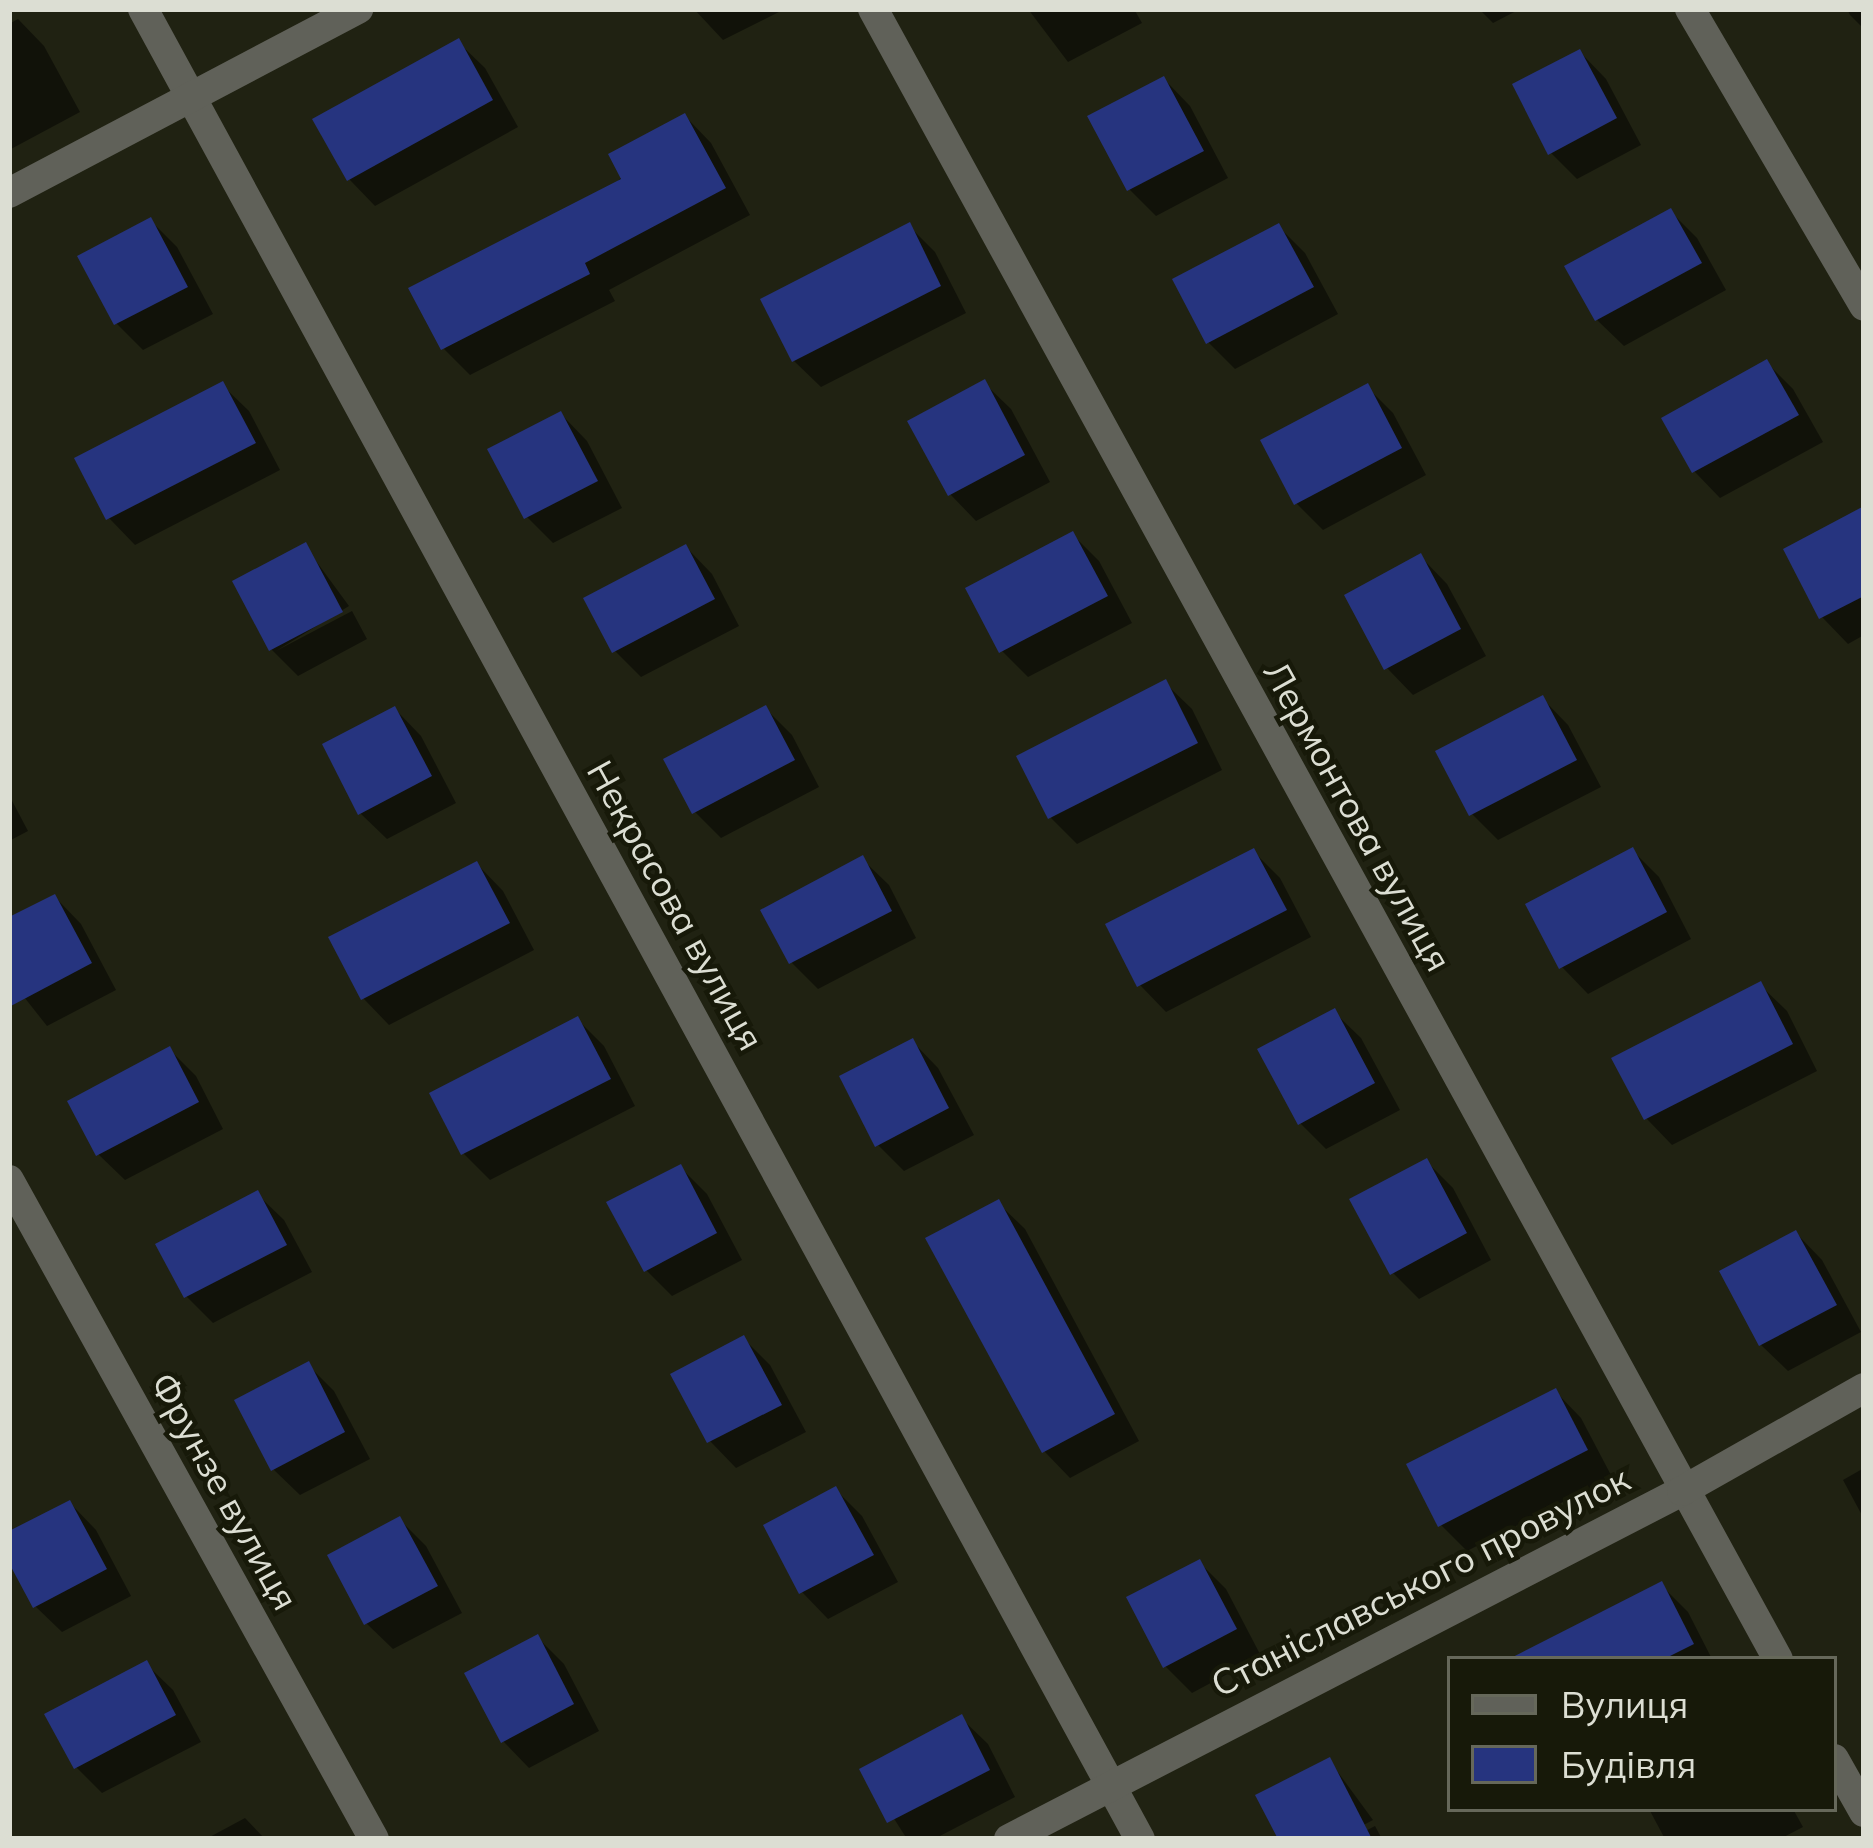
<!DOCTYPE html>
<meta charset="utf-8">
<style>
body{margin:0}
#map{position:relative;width:1873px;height:1848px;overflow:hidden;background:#202212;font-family:Mulish,sans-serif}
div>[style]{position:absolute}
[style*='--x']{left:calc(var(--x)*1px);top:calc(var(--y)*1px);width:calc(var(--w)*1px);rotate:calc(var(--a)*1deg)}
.shadow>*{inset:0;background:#0007}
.building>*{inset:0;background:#26347f}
.minor>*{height:30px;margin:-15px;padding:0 15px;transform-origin:15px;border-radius:15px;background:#606159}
span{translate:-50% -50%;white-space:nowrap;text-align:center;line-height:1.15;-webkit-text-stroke:9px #171909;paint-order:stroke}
.street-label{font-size:36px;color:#dcded3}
.frame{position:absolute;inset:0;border:12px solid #dcded3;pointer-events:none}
.legend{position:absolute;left:1447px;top:1656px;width:390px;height:156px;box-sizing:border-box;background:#171909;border:3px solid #66685a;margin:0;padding:15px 21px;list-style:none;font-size:36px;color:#dcded3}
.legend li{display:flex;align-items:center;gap:24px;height:60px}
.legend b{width:60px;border:3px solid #66685a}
</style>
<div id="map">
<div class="shadow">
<i style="clip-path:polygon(694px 9px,785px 9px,723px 40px)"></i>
<i style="clip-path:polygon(1028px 9px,1134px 9px,1142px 23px,1068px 62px)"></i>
<i style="clip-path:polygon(1479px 9px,1520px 9px,1493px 23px)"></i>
<i style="clip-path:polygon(1847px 9px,1864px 9px,1864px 29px,1850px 15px)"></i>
<i style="clip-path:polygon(18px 19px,44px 46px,80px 112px,11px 149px,9px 24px)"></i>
<i style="clip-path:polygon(458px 42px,485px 68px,518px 127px,375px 206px,349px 179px)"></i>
<i style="clip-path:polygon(1580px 52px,1606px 79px,1641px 145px,1577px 179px,1551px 153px)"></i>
<i style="clip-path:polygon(1164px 79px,1190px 106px,1228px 178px,1156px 216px,1129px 189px)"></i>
<i style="clip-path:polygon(685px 116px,711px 143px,750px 215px,609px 290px,615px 301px,470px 375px,444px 349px)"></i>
<i style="clip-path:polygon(1670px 211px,1697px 238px,1726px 290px,1624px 346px,1597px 320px)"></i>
<i style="clip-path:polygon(151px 221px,177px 247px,213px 314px,143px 350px,116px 323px)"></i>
<i style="clip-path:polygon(909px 226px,935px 252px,966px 313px,821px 387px,794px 361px)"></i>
<i style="clip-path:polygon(1279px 227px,1305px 253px,1338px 314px,1235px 369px,1208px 342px)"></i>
<i style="clip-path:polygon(1767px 363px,1793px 389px,1823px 442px,1720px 498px,1694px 471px)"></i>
<i style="clip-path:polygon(984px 383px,1011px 409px,1050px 482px,976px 521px,950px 494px)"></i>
<i style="clip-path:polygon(222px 385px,249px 411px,280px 470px,135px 545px,109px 518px)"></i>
<i style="clip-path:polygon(1367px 387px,1393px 413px,1426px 475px,1323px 530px,1297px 504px,1264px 441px)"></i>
<i style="clip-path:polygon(561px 414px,587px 441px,622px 508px,553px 543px,527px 517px)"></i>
<i style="clip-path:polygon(1864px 530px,1864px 635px,1848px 644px,1822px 617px)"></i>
<i style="clip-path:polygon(1072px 534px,1099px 561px,1132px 623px,1028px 677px,1002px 651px)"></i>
<i style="clip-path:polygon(305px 546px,349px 606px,276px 651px,352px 611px,367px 639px,298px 676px,271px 649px)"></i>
<i style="clip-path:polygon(686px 547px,712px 574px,739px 626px,641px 677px,615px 651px)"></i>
<i style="clip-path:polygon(1421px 557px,1447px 584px,1486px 656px,1413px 695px,1387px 668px)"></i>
<i style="clip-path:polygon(1165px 683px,1192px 709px,1222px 770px,1077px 844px,1051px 818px)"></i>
<i style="clip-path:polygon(1542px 698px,1568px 725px,1601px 787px,1498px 840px,1472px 814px)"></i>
<i style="clip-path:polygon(395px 709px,421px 736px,456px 803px,387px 839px,360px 813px)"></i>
<i style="clip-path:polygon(766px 709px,792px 735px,819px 787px,721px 838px,695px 812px)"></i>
<i style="clip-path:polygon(9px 795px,28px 831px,9px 841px)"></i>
<i style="clip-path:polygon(1253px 851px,1280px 878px,1311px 937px,1166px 1012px,1140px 985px)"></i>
<i style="clip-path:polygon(1633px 851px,1659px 877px,1691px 939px,1588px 994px,1562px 967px)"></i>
<i style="clip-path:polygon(862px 859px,889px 885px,916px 938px,818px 989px,792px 963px)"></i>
<i style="clip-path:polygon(477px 864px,503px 891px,534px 950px,389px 1025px,363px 998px)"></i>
<i style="clip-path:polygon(55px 897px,81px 924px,116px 990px,47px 1026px,9px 978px,9px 921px)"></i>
<i style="clip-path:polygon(1760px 985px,1787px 1011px,1817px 1071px,1672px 1145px,1646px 1118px)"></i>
<i style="clip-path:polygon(1334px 1012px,1361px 1038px,1400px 1110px,1326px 1149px,1300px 1123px)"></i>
<i style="clip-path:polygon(578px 1020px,604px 1046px,635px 1106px,490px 1180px,464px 1154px,433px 1094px)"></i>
<i style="clip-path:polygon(912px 1041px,938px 1068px,974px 1135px,904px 1171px,878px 1145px)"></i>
<i style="clip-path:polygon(170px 1050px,196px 1076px,223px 1129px,125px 1180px,98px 1154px)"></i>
<i style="clip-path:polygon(1427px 1162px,1453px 1188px,1491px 1260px,1419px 1299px,1393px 1273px)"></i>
<i style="clip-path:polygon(680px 1167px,707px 1194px,742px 1260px,672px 1296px,646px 1270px)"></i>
<i style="clip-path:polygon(257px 1194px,284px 1220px,312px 1272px,213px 1323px,186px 1296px)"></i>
<i style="clip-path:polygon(998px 1203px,1025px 1229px,1139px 1441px,1070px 1478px,1044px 1451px)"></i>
<i style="clip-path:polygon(1796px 1233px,1822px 1260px,1861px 1332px,1788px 1371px,1761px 1345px)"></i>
<i style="clip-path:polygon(744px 1339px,770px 1365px,806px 1432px,736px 1468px,710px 1441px)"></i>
<i style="clip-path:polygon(308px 1365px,334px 1391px,370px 1459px,300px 1495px,273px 1469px)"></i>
<i style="clip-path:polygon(1555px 1391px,1581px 1418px,1612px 1477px,1467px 1551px,1441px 1525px)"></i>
<i style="clip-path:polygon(1864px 1468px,1864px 1519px,1843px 1480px)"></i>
<i style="clip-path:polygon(836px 1490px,862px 1516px,898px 1582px,828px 1619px,802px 1592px)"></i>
<i style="clip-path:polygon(70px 1503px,96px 1530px,131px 1596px,62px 1632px,35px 1606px,9px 1556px,9px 1535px)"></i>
<i style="clip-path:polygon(400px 1520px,426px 1546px,462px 1613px,393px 1649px,366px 1623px)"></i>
<i style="clip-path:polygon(1199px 1562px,1226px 1589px,1261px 1656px,1192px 1693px,1165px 1666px)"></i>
<i style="clip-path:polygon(1661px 1585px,1688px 1612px,1712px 1659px,1517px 1659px)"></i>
<i style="clip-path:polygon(538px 1638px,564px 1664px,599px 1731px,529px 1768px,503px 1741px)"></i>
<i style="clip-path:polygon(146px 1664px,173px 1690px,201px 1742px,102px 1793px,76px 1767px)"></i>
<i style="clip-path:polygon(961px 1718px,988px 1744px,1015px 1797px,934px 1839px,907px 1839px,863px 1770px)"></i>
<i style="clip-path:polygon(1329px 1760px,1373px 1820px,1337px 1839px,1281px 1839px)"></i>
<i style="clip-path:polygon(1649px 1809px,1793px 1809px,1803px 1827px,1780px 1839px,1665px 1839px)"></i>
<i style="clip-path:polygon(245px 1818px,265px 1839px,206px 1839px)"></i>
<i style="clip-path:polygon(1375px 1826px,1382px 1839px,1350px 1839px)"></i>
</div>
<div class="building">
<i style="clip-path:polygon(459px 38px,493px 100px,347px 181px,312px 119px)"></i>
<i style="clip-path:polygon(1580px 49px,1617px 118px,1548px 155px,1512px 84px)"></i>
<i style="clip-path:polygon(1164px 76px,1204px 151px,1127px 191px,1087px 116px)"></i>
<i style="clip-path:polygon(685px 113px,726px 188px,585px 263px,590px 274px,441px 350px,408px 288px,621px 179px,608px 154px)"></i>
<i style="clip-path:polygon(1671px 208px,1702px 263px,1595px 321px,1564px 266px)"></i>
<i style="clip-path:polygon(151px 217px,188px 287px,114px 325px,77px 256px)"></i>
<i style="clip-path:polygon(910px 222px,941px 286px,792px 362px,760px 299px)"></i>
<i style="clip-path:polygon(1279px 223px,1314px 287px,1206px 344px,1172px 279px)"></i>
<i style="clip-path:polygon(1767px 359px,1799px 415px,1692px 473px,1661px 418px)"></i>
<i style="clip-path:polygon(985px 379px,1025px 455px,948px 496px,907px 421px)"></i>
<i style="clip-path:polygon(223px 381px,256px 443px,106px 520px,74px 458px)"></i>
<i style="clip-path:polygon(1368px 383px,1402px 448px,1294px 505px,1260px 440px)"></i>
<i style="clip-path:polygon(561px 411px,598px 481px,524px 519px,487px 449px)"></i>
<i style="clip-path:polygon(1864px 506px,1864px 596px,1819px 619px,1783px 549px)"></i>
<i style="clip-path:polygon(1073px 531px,1108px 596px,999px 653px,965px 588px)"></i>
<i style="clip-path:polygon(306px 542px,343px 612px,269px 651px,232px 581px)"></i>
<i style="clip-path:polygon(686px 544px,715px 599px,612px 653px,583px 598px)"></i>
<i style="clip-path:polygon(1421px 553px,1461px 629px,1384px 670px,1344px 595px)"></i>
<i style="clip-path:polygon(1166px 679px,1198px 743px,1048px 819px,1016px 756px)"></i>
<i style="clip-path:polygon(1543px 695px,1577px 760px,1469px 816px,1435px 751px)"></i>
<i style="clip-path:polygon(766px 705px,795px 760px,692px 814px,663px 759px)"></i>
<i style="clip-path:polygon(395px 706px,432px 776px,358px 815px,322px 744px)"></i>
<i style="clip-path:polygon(1633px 847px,1667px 912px,1559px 969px,1525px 904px)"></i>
<i style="clip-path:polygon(1254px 848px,1287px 910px,1137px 987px,1105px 924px)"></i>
<i style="clip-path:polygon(863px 855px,892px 911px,789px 964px,760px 910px)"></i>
<i style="clip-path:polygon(477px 861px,510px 923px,361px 1000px,328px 937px)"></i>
<i style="clip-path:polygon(55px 894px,92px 963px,9px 1007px,9px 917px)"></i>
<i style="clip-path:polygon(1761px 981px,1793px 1044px,1644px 1120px,1611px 1058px)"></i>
<i style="clip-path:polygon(1335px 1008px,1375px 1083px,1298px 1125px,1257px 1049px)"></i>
<i style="clip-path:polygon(578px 1016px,611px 1079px,461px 1155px,429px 1093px)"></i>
<i style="clip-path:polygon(913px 1038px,949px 1108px,875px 1147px,839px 1076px)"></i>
<i style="clip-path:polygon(170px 1046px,199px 1102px,96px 1156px,67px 1101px)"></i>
<i style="clip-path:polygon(1427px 1158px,1467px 1233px,1390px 1275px,1349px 1199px)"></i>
<i style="clip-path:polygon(681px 1164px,717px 1233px,644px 1272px,606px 1202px)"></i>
<i style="clip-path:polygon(258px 1190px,287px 1245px,184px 1298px,155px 1244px)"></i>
<i style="clip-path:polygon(999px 1199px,1115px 1414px,1042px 1453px,925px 1238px)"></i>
<i style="clip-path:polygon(1796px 1230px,1837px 1305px,1759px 1346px,1719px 1271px)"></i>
<i style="clip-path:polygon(744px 1335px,782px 1405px,707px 1443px,670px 1374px)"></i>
<i style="clip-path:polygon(309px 1361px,345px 1432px,271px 1471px,234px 1400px)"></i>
<i style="clip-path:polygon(1556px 1388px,1588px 1450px,1438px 1527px,1406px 1464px)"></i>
<i style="clip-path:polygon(836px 1486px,874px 1555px,799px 1594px,763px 1525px)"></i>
<i style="clip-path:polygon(70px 1500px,107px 1569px,33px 1608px,9px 1563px,9px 1531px)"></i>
<i style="clip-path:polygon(400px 1516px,438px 1586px,364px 1625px,327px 1555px)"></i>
<i style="clip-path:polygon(1200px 1559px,1237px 1629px,1163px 1668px,1126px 1597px)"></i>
<i style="clip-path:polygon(1662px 1581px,1694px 1644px,1664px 1659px,1509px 1659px)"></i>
<i style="clip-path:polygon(538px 1634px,574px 1704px,501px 1743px,464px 1673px)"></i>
<i style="clip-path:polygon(147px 1660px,176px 1715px,74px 1769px,44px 1714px)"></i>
<i style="clip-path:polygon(962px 1714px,990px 1770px,887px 1823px,859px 1769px)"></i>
<i style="clip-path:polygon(1330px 1757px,1372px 1839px,1278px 1839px,1255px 1795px)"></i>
</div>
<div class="minor">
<i style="--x:143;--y:9;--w:2084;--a:61.42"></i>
<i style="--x:873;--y:9;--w:1882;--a:61.26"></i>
<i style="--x:1690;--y:9;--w:344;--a:59.6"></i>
<i style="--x:9;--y:193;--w:395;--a:-27.8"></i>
<i style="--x:9;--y:1180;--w:753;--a:61.02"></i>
<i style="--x:1834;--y:1759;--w:61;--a:60.5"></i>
<i style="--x:1009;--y:1839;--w:758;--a:-27.34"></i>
<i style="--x:1682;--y:1491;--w:209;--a:-29.5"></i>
</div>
<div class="street-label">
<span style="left:1358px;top:816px;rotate:61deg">Лермонтова вулиця</span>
<span style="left:676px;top:905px;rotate:61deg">Некрасова вулиця</span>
<span style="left:225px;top:1491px;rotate:61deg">Фрунзе вулиця</span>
<span style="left:1420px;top:1581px;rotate:-27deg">Станіславського провулок</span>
</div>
<div class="frame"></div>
<ul class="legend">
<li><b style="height:15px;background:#606159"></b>Вулиця</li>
<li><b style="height:33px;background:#26347f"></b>Будівля</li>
</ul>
</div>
